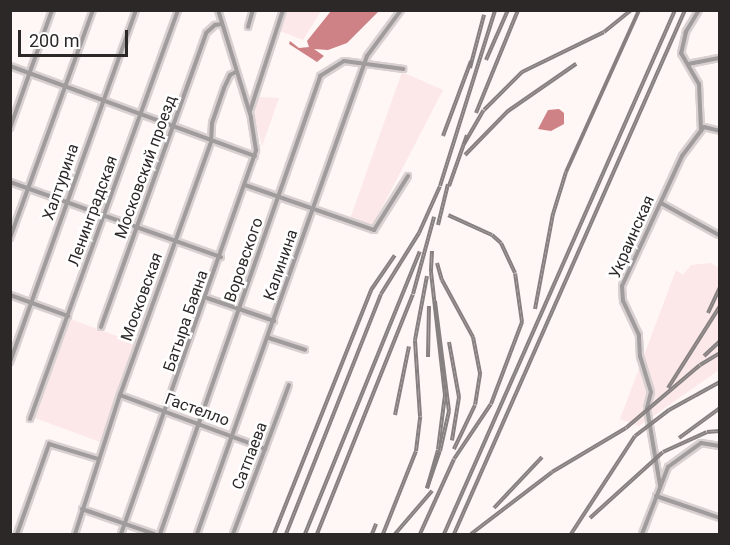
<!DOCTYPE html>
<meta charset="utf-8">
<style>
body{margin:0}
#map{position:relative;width:730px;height:545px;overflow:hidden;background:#fff6f6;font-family:Roboto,sans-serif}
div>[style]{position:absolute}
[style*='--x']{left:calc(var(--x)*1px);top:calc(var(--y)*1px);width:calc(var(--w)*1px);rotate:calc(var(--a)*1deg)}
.built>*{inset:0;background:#fce8e9}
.water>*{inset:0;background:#cf8286}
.roads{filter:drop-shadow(2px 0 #d9d1d1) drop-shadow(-2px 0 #d9d1d1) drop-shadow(0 2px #d9d1d1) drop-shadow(0 -2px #d9d1d1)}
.minor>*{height:4px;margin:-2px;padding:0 2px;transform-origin:2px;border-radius:2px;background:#a09b9c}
.rail>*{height:4px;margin-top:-2px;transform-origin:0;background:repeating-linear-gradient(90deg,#fff 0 4.5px,#868080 0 9px);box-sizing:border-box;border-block:2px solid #868080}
span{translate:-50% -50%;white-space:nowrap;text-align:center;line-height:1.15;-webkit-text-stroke:5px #fff;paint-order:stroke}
.street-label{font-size:16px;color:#2c2828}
.frame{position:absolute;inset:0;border:12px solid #2c2828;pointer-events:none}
.scale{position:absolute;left:18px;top:30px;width:110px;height:27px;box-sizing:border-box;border:3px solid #2c2828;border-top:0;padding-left:8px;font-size:18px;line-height:21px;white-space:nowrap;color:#2c2828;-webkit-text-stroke:4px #fff;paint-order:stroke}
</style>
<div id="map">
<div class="built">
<i style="clip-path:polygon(286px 11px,286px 10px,321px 11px,303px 40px,280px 31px)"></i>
<i style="clip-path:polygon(402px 72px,443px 90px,372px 227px,350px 219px)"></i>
<i style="clip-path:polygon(258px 97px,279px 98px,262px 146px,254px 115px)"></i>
<i style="clip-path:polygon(711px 263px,719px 268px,719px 370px,639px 426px,620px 419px,676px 270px,683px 275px,691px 265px)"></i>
<i style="clip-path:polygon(70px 319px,136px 343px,100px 442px,35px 418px)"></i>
</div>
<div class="water">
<i style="clip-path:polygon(331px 11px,379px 11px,347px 43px,328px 50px,314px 49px,324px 56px,317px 62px,289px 44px,290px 41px,299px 48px,309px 47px,307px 41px)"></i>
<i style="clip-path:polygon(559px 109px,564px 113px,564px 124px,551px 131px,538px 129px,548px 110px)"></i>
</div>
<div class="roads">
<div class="minor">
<i style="--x:699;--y:10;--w:26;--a:121"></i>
<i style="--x:686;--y:32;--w:22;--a:103"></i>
<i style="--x:681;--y:53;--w:36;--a:60"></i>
<i style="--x:699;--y:84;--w:45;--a:87.5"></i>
<i style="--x:248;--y:27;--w:18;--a:-74"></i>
<i style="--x:688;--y:64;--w:33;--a:-11"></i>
<i style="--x:10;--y:66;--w:261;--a:20.2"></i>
<i style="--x:250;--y:111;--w:106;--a:-71.9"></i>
<i style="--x:10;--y:128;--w:125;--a:-70.4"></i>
<i style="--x:10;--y:182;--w:224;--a:19.6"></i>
<i style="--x:245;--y:185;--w:137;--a:19.2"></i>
<i style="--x:374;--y:230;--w:64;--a:-57.8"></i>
<i style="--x:661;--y:203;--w:66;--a:28.9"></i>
<i style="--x:10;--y:238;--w:243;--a:-70"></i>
<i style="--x:10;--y:295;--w:62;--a:19.9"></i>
<i style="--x:207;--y:298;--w:71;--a:18.9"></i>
<i style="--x:101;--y:327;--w:312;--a:-70.3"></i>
<i style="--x:206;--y:33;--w:12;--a:-42"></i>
<i style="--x:215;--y:25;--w:7;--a:-8"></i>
<i style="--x:269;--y:338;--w:38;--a:18"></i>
<i style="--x:10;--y:362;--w:374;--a:-70.3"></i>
<i style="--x:120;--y:395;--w:155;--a:20.4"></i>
<i style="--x:30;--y:419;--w:435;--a:-70.1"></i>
<i style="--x:660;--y:485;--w:78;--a:-99.6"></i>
<i style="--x:647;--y:408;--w:16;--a:-76"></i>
<i style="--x:651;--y:392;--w:37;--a:-107"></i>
<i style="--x:640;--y:357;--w:22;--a:-93"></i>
<i style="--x:639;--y:335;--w:38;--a:-115"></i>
<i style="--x:623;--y:301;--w:15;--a:-94"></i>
<i style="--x:622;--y:286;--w:143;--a:-65.2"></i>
<i style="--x:682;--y:156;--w:36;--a:-53"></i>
<i style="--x:704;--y:127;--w:16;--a:14"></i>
<i style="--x:656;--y:496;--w:68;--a:19"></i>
<i style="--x:82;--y:509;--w:76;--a:19.1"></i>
<i style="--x:17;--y:534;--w:96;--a:-70.4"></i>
<i style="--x:49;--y:444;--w:51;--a:17"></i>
<i style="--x:75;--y:534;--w:146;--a:-72.1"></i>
<i style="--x:120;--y:395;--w:269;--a:-70.2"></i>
<i style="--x:211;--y:142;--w:19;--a:-87"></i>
<i style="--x:212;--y:123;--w:37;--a:-71"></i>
<i style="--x:224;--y:88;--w:14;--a:-65"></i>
<i style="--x:230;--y:75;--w:7;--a:-27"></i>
<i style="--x:121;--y:534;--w:407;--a:-70.6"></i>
<i style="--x:256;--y:150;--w:33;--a:-99"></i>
<i style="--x:251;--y:117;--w:112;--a:-107.1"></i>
<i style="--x:160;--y:534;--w:485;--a:-70.7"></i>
<i style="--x:320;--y:76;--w:28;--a:-32"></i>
<i style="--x:344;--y:61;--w:60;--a:7.7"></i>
<i style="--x:197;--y:534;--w:507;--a:-70.42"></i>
<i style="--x:367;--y:56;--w:57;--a:-53.5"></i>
<i style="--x:233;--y:534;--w:159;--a:-69.4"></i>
<i style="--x:642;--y:534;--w:72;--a:-68.8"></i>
<i style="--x:668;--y:467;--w:41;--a:-36"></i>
<i style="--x:701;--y:443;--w:19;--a:9"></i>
</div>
</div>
<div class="rail">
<i style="--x:486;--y:60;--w:55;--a:-66.3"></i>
<i style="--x:470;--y:68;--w:55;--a:-75.2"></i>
<i style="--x:476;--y:113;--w:111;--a:-67.8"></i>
<i style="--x:443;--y:136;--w:80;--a:-69.5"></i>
<i style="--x:464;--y:144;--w:39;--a:-60"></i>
<i style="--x:484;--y:110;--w:54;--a:-45"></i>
<i style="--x:522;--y:72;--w:91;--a:-26"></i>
<i style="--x:604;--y:32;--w:35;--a:-39"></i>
<i style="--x:465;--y:155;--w:62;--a:-45.7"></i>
<i style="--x:508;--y:111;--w:83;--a:-34.7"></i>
<i style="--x:449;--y:186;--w:54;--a:-70.6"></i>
<i style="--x:438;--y:225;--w:42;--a:-76.3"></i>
<i style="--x:432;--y:251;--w:21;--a:93"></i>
<i style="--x:431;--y:272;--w:124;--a:83.5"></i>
<i style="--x:445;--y:395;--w:55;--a:97.3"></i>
<i style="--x:438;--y:450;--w:40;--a:106"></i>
<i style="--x:427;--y:488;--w:39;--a:-71"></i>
<i style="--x:440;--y:451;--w:41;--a:-77.3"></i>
<i style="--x:449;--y:411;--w:111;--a:-97.3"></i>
<i style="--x:437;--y:263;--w:18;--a:74"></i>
<i style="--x:442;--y:280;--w:65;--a:61.5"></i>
<i style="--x:473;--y:337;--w:38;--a:79"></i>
<i style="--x:480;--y:374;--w:31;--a:99"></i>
<i style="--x:475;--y:405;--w:49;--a:115.5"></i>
<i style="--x:535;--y:309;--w:97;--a:-79.3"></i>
<i style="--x:553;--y:214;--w:44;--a:-72.8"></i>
<i style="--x:566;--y:172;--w:178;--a:-65.7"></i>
<i style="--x:708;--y:313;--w:29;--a:-65"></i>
<i style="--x:449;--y:342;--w:56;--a:79.7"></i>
<i style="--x:459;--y:397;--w:44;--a:99.2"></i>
<i style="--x:704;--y:356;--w:22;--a:-43"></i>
<i style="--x:428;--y:357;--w:51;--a:-88.9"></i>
<i style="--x:668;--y:388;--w:97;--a:-57.6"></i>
<i style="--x:395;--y:415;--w:70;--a:-78.5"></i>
<i style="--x:679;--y:438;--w:51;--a:-36.2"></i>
<i style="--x:494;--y:508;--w:70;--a:-46.7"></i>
<i style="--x:590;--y:518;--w:98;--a:-42.1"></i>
<i style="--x:663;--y:452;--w:48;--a:-24.4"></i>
<i style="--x:707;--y:432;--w:13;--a:-4"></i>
<i style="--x:274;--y:534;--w:263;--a:-68.3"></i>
<i style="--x:371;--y:290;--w:42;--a:-55.6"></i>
<i style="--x:286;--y:534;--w:258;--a:-68.4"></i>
<i style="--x:381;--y:294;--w:72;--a:-58.1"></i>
<i style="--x:419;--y:233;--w:51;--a:-65.9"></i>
<i style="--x:440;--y:186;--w:184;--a:-72.6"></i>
<i style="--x:305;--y:534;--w:305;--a:-67.9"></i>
<i style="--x:317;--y:534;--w:258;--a:-68.2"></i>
<i style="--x:413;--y:294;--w:80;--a:-74.7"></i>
<i style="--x:372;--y:534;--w:11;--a:-68"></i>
<i style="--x:383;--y:534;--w:89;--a:-68.3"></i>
<i style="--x:416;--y:451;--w:35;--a:-83"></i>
<i style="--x:420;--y:416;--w:76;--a:-93.8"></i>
<i style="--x:415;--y:340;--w:65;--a:-79.4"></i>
<i style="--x:395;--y:534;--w:57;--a:-49.3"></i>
<i style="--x:420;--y:534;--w:82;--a:-65.6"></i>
<i style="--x:454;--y:459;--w:66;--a:-56.1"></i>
<i style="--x:491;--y:404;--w:88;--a:-69.3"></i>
<i style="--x:522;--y:322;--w:49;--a:-98.1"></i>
<i style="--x:515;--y:273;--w:33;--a:-115"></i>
<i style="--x:501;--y:243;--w:12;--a:-138"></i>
<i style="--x:492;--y:235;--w:48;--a:-155.6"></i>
<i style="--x:444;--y:534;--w:573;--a:-66.21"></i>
<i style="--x:454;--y:534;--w:573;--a:-66.21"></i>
<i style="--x:471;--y:534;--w:102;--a:-37.4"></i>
<i style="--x:552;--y:472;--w:86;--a:-30.7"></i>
<i style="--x:626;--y:428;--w:97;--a:-40.4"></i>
<i style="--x:700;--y:365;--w:23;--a:-31"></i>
<i style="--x:571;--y:534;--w:117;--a:-56.9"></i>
<i style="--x:635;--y:436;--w:43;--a:-37.4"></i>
<i style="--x:669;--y:410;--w:58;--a:-28.8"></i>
</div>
<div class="street-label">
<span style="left:146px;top:167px;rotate:-70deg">Московский проезд</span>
<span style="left:61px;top:182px;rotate:-71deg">Халтурина</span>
<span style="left:93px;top:211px;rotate:-70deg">Ленинградская</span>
<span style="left:632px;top:237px;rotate:-66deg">Украинская</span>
<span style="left:244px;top:260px;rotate:-71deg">Воровского</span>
<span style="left:281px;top:265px;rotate:-71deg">Калинина</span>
<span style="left:142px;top:297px;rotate:-70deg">Московская</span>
<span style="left:186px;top:321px;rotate:-71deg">Батыра Баяна</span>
<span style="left:197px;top:410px;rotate:20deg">Гастелло</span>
<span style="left:250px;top:456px;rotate:-69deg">Сатпаева</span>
</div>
<div class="frame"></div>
<div class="scale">200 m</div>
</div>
